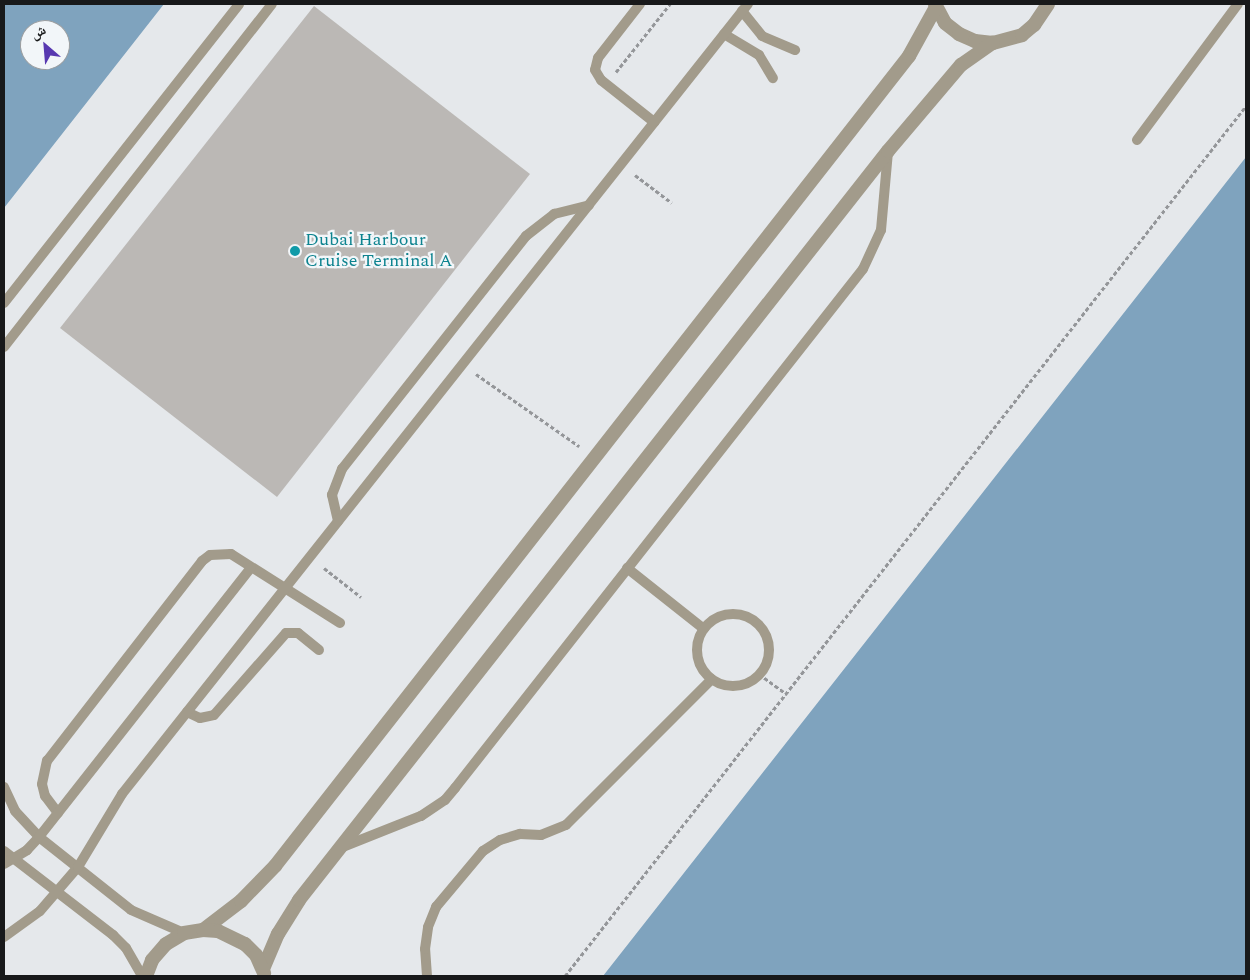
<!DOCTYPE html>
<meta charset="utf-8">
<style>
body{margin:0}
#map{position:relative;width:1250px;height:980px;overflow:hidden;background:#e5e8eb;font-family:Spectral,"Noto Naskh Arabic",serif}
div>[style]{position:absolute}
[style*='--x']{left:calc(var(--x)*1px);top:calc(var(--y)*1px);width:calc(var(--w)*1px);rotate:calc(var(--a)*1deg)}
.water>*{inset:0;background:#7fa3be}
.building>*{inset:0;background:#bbb8b5}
.path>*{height:3px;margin-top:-1.5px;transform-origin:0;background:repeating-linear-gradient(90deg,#949699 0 4px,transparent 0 6.5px)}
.service>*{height:10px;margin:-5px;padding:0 5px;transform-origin:5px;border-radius:5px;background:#a29b8b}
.service>.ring{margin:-5px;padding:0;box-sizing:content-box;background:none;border:10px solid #a29b8b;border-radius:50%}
.tertiary>*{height:14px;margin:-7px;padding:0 7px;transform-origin:7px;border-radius:7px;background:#a29b8b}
.dots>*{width:14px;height:14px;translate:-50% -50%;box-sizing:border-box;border:2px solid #f2f6f9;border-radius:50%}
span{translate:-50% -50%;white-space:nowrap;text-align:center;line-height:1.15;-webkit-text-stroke:4.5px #f2f6f9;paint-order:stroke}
.culture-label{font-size:18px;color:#0d838f}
.left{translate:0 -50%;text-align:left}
.frame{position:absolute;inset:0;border:5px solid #18191a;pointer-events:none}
.north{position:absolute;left:20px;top:20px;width:50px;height:50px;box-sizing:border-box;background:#f2f6f9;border:1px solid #9b9ea0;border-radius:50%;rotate:333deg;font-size:14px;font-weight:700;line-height:20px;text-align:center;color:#18191a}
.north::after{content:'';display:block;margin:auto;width:18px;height:22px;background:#5839b1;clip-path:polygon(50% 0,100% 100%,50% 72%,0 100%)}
</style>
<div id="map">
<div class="water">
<i style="clip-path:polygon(evenodd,4px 4px,164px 4px,4px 208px,4px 4px,30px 30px,60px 30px,60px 60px,30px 60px,30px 30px)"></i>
<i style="clip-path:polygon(1246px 157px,1246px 976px,603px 976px,1174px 249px)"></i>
</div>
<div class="building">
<i style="clip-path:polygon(314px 6px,530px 174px,277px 497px,60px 328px)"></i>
</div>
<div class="path">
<i style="--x:616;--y:72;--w:87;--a:-51.5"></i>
<i style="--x:635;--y:175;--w:46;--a:37.1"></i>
<i style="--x:476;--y:374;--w:126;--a:35"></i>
<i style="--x:324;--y:568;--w:47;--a:38.1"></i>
<i style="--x:759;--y:674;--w:34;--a:36"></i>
<i style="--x:565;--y:976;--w:1105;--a:-51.95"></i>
</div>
<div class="service">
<i style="--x:640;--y:4;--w:68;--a:127.9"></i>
<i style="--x:598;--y:58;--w:12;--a:104"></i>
<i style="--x:595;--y:70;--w:12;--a:59"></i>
<i style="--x:601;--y:80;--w:68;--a:38.4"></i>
<i style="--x:742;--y:11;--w:32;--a:51"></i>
<i style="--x:762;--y:36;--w:36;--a:23"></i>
<i style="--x:724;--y:34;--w:41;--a:31"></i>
<i style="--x:759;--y:55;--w:27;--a:59"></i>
<i style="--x:1137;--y:140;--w:169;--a:-53.4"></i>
<i style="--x:4;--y:303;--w:380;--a:-51.8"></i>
<i style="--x:4;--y:347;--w:435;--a:-52"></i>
<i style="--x:338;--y:521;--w:27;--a:-103"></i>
<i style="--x:332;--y:495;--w:28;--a:-69"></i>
<i style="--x:342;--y:469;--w:297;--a:-51.7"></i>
<i style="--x:526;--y:236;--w:36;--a:-38"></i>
<i style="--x:554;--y:214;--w:36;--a:-14"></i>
<i style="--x:627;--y:568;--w:98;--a:38.4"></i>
<i class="ring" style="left:697px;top:614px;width:62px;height:62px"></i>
<i style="--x:187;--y:712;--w:14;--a:25"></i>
<i style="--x:200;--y:718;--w:14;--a:-12"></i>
<i style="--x:214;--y:715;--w:109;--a:-48.7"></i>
<i style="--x:286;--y:633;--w:12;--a:0"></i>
<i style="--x:298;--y:633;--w:27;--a:39"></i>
<i style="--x:4;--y:787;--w:26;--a:65"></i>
<i style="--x:15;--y:811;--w:35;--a:47"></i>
<i style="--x:39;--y:837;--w:117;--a:38.4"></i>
<i style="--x:131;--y:910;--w:58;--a:23.5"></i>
<i style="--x:58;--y:813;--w:21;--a:-127"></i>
<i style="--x:45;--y:796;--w:12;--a:-104"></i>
<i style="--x:42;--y:784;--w:24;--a:-78"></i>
<i style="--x:47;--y:761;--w:253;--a:-52.2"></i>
<i style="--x:202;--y:561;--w:10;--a:-37"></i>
<i style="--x:210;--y:555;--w:21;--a:-3"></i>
<i style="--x:231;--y:554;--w:129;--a:32.3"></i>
<i style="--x:340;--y:848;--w:87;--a:-21.6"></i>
<i style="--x:421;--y:816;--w:29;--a:-34"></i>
<i style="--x:445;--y:800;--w:16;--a:-50"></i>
<i style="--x:455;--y:788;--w:660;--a:-51.83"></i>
<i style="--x:863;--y:269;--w:43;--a:-65.2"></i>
<i style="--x:881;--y:230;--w:79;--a:-84.9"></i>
<i style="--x:4;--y:851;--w:138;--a:37.6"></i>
<i style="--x:113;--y:935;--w:18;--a:45"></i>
<i style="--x:126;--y:948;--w:32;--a:60"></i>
<i style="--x:4;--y:864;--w:27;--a:-31"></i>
<i style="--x:27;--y:850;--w:18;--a:-47"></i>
<i style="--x:39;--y:837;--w:342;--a:-51.8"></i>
<i style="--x:4;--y:937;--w:44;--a:-35.8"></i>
<i style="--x:40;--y:911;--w:58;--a:-49.2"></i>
<i style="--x:78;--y:867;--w:85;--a:-58.9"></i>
<i style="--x:122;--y:794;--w:1008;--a:-51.61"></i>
<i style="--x:427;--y:976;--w:27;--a:-94"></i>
<i style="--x:425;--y:949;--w:22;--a:-82"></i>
<i style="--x:428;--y:927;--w:22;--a:-68"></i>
<i style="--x:436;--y:907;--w:73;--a:-50"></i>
<i style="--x:483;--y:851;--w:20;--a:-33"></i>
<i style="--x:500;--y:840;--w:21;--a:-17"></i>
<i style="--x:520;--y:834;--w:21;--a:3"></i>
<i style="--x:541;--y:835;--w:27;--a:-22"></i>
<i style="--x:566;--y:825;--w:206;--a:-45"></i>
</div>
<div class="tertiary">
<i style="--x:935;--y:4;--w:21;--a:62"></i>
<i style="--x:945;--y:23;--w:18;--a:38"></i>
<i style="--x:959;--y:34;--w:17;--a:24"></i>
<i style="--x:975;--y:41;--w:18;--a:6"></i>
<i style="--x:993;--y:43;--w:30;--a:-15"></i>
<i style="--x:1022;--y:35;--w:16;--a:-40"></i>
<i style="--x:1034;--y:25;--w:25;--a:-56"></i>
<i style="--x:203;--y:930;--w:48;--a:-37.3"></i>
<i style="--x:241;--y:901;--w:49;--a:-45.8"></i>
<i style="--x:275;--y:866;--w:1029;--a:-51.95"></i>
<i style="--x:909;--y:56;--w:56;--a:-61.1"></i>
<i style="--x:263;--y:969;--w:38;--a:-67"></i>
<i style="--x:278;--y:934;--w:40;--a:-58"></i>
<i style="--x:299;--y:900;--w:953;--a:-51.82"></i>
<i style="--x:888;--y:151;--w:113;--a:-49.7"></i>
<i style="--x:961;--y:65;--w:39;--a:-35"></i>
<i style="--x:146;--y:976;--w:17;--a:-69"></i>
<i style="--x:152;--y:960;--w:21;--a:-49"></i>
<i style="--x:166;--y:944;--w:21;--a:-31"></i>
<i style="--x:184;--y:933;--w:19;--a:-9"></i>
<i style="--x:203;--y:930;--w:15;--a:4"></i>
<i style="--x:218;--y:931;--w:30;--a:26"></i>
<i style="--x:245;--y:944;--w:16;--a:45"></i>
<i style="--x:256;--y:955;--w:20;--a:66"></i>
</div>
<div class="dots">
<i style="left:295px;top:251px;background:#0f9aa8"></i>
</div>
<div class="culture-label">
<span class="left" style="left:305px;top:251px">Dubai Harbour<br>Cruise Terminal A</span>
</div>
<div class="frame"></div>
<div class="north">ش</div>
</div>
